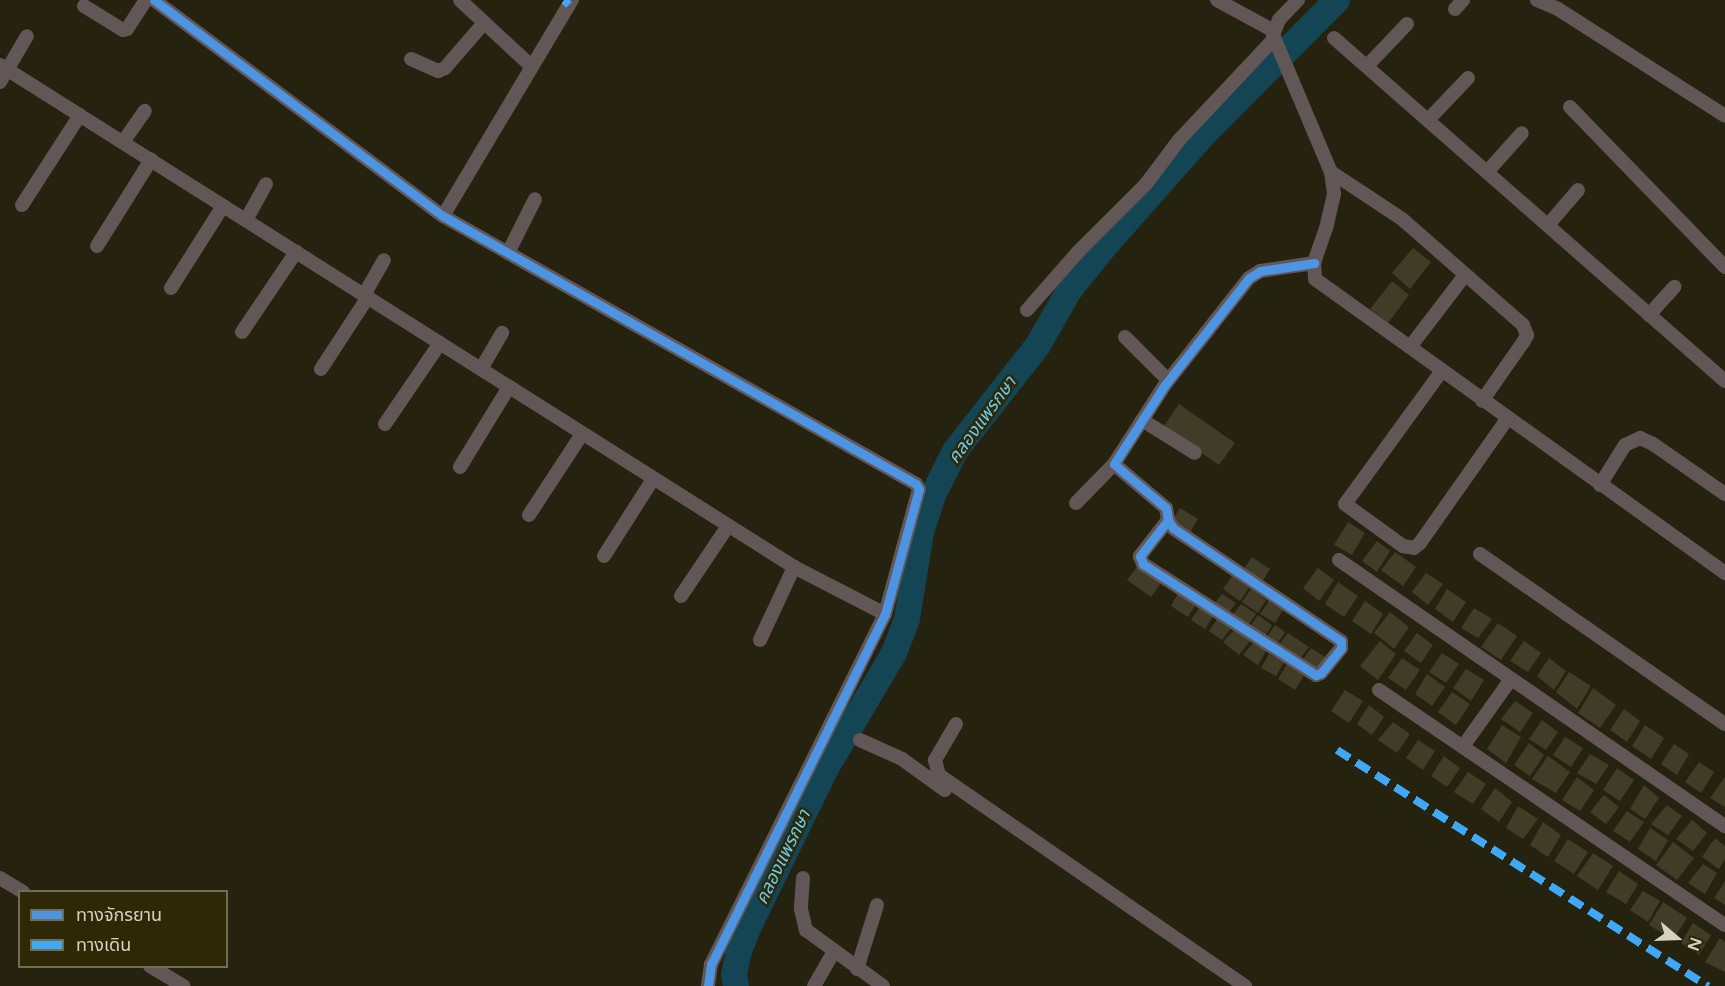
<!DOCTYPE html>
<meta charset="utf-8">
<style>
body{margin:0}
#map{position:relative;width:1725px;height:986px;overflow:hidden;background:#262210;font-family:"Varela Round","Noto Sans Thai",sans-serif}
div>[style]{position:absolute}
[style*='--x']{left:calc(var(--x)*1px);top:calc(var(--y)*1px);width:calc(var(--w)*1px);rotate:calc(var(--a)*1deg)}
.river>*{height:26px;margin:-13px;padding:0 13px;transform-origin:13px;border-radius:13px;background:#134554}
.building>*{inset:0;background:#413c27}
.minor>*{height:14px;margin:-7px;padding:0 7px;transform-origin:7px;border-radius:7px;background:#625756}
.quiet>*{height:8px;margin-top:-4px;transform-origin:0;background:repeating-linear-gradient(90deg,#3fa9f5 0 15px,transparent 0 23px)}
.cycleway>*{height:9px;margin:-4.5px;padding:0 4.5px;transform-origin:4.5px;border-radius:4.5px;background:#4d94e3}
span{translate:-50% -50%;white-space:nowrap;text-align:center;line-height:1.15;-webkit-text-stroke:5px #2f2807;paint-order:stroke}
.water-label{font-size:18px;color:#67cdf3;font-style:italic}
.legend{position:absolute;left:18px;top:890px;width:210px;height:78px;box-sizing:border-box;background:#2f2807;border:2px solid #726c51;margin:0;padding:8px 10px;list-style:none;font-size:18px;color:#d6d2c0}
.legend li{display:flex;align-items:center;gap:12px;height:30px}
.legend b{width:30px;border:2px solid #726c51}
.north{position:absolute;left:1647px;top:908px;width:60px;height:60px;-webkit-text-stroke:4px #2f2807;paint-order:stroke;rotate:109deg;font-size:16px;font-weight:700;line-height:24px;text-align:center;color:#d6d2c0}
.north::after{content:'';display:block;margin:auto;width:21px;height:27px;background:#d6d2c0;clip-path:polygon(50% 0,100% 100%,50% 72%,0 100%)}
</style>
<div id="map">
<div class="river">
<i style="--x:736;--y:986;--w:11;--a:-100"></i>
<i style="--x:734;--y:975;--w:21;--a:-79"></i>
<i style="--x:738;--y:954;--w:26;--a:-69"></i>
<i style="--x:747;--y:930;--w:180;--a:-64"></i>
<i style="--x:826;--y:768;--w:134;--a:-59.4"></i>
<i style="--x:894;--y:653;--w:36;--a:-69"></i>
<i style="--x:907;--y:619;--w:88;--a:-80.9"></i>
<i style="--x:921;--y:532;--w:39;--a:-72"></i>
<i style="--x:933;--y:495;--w:49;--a:-63.4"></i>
<i style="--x:955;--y:451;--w:135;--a:-51.9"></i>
<i style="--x:1038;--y:345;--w:64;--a:-60.3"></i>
<i style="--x:1070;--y:289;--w:54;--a:-51"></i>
<i style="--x:1104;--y:247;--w:152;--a:-48.5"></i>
<i style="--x:1205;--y:133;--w:187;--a:-45.2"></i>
</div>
<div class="building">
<i style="clip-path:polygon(1413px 248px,1431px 262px,1410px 289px,1392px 273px)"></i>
<i style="clip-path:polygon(1392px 281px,1409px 295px,1388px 323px,1370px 309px)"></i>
<i style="clip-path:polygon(1179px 404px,1235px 443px,1219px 465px,1163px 427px)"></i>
<i style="clip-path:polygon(1180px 508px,1198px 519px,1189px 534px,1171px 522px)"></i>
<i style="clip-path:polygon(1348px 522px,1365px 533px,1352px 555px,1334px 545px)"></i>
<i style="clip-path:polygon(1377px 541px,1390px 551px,1377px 572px,1362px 561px)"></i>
<i style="clip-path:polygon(1395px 552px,1416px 567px,1403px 586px,1381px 570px)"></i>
<i style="clip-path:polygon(1252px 557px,1270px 569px,1262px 582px,1243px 570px)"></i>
<i style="clip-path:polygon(1137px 567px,1161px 583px,1151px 597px,1127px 580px)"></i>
<i style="clip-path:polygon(1318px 568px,1334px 580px,1319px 601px,1303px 588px)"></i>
<i style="clip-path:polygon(1426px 573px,1443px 584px,1428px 605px,1412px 592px)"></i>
<i style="clip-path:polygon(1232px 576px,1249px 588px,1240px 601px,1223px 589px)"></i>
<i style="clip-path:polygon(1338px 582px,1358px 596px,1344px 617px,1325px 604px)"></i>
<i style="clip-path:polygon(1251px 589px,1266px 600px,1258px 613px,1242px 602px)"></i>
<i style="clip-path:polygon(1447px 589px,1466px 602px,1453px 622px,1435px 609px)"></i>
<i style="clip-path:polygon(1178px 593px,1196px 604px,1188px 617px,1171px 606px)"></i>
<i style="clip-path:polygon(1222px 594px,1236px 603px,1228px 614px,1214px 604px)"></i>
<i style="clip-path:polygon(1269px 601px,1283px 610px,1275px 623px,1260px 614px)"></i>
<i style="clip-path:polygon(1365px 601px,1383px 614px,1371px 634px,1352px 621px)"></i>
<i style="clip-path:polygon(1241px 604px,1256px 614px,1248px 626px,1232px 616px)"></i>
<i style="clip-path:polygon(1200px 607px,1214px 615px,1205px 629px,1191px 620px)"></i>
<i style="clip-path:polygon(1474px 608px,1492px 619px,1478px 638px,1461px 628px)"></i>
<i style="clip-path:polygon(1390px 612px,1409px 627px,1394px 649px,1374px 633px)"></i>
<i style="clip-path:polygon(1258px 615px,1272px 625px,1264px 638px,1250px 627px)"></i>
<i style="clip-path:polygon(1218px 618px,1232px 627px,1222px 640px,1209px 631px)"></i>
<i style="clip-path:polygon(1498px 623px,1517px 636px,1501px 660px,1481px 647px)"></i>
<i style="clip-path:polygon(1275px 625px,1285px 632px,1276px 646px,1266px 638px)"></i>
<i style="clip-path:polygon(1234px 630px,1250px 641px,1239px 655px,1223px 642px)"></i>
<i style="clip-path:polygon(1288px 633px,1309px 647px,1299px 660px,1278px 646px)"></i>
<i style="clip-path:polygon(1417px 633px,1433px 645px,1421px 663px,1404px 651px)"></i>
<i style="clip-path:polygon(1380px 641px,1396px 654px,1378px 680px,1360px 666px)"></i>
<i style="clip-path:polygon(1524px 641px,1541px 653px,1528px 672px,1510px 661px)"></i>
<i style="clip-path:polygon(1253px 643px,1266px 651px,1258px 665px,1243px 655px)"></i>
<i style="clip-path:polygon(1311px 648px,1328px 659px,1319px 671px,1302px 661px)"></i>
<i style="clip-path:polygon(1442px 653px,1459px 664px,1446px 683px,1429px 672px)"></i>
<i style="clip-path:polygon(1269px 654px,1284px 662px,1276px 676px,1261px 668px)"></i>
<i style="clip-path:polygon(1402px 658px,1420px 670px,1406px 690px,1388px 678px)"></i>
<i style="clip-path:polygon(1549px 658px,1566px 671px,1554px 690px,1537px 676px)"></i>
<i style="clip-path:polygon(1287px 664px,1304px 676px,1295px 690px,1278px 679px)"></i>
<i style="clip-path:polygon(1466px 669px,1484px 680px,1471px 701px,1453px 688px)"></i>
<i style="clip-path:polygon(1569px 672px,1591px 686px,1577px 709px,1556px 692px)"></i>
<i style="clip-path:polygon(1427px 674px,1445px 687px,1432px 706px,1415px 694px)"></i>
<i style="clip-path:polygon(1593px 688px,1616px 705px,1600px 728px,1578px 713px)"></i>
<i style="clip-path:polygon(1345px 690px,1363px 701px,1349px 723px,1331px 711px)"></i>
<i style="clip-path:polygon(1452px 692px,1470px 704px,1456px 725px,1438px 712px)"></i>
<i style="clip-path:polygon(1515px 701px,1533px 713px,1520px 732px,1501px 719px)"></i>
<i style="clip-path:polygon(1369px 705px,1384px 717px,1372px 735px,1357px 724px)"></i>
<i style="clip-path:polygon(1624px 709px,1640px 721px,1627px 742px,1610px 730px)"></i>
<i style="clip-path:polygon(1542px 720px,1558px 732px,1546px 750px,1529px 739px)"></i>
<i style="clip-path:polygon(1393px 722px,1410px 734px,1397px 753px,1378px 740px)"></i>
<i style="clip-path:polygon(1502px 725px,1521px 737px,1506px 763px,1487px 749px)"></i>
<i style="clip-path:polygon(1645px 725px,1664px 738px,1651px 759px,1632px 746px)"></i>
<i style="clip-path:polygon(1565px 737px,1583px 748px,1571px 767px,1553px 755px)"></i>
<i style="clip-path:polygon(1418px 740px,1435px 751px,1423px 770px,1406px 758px)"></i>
<i style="clip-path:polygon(1529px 743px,1544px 755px,1530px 776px,1514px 765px)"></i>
<i style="clip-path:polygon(1674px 744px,1689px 754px,1677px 775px,1661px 764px)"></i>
<i style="clip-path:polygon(1590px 754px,1609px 765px,1596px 784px,1577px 773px)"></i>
<i style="clip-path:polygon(1444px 756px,1460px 768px,1447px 787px,1431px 776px)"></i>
<i style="clip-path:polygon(1548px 756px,1570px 772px,1556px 793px,1532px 779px)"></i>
<i style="clip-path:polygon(1699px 762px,1714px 772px,1701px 793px,1685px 782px)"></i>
<i style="clip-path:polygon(1617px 768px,1634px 780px,1620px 801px,1603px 790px)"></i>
<i style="clip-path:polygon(1468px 772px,1486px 784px,1473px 804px,1454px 792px)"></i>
<i style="clip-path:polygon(1577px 777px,1594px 790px,1580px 811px,1562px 800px)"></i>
<i style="clip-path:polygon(1725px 777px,1725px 807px,1710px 798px)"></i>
<i style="clip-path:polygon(1644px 785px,1659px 798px,1645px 819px,1630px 809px)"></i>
<i style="clip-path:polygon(1495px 788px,1512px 802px,1499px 822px,1481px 809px)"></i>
<i style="clip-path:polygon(1604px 795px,1619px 807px,1606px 824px,1590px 812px)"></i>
<i style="clip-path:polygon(1667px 805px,1682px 816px,1668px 835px,1651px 824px)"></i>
<i style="clip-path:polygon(1518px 806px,1538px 819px,1523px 839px,1506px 828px)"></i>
<i style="clip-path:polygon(1627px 811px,1644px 822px,1630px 842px,1613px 831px)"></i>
<i style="clip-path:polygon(1692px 820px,1707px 833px,1693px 851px,1676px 839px)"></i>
<i style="clip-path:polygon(1543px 822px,1561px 835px,1548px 857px,1530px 845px)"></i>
<i style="clip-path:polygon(1650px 828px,1668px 840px,1656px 861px,1638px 849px)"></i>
<i style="clip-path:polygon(1715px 838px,1725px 846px,1725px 859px,1719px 869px,1702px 857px)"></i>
<i style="clip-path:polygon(1568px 839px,1588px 852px,1574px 874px,1554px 861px)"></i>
<i style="clip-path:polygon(1673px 842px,1694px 858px,1677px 880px,1656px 865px)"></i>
<i style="clip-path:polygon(1593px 853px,1613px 866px,1598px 890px,1577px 876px)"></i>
<i style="clip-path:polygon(1703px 864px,1717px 873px,1705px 894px,1688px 883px)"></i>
<i style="clip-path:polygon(1619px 871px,1638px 884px,1626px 904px,1606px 892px)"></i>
<i style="clip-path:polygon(1725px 881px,1725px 905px,1714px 898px)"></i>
<i style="clip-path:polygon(1643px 891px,1660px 901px,1648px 922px,1630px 910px)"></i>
<i style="clip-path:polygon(1663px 902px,1687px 918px,1673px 940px,1649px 925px)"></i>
<i style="clip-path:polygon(1693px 923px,1711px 935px,1699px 955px,1681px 943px)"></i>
<i style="clip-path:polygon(1720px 938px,1725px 942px,1725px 972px,1705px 962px)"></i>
</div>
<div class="minor">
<i style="--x:154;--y:0;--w:361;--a:36.8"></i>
<i style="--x:443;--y:216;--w:544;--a:29.54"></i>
<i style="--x:916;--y:484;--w:6;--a:59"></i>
<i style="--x:919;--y:489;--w:130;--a:105.2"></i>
<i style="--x:885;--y:614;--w:391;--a:116.4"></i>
<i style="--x:711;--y:964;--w:22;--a:98"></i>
<i style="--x:460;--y:0;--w:98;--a:42.9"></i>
<i style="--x:1217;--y:0;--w:65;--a:28.5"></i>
<i style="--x:1298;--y:0;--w:28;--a:134"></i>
<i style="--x:1279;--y:20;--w:16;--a:112"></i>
<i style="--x:1273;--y:35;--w:149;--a:67.1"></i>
<i style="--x:1331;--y:172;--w:22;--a:82"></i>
<i style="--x:1334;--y:194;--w:35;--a:103"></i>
<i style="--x:1326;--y:228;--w:37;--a:109"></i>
<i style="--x:1314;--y:263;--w:16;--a:86"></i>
<i style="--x:1315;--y:279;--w:505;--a:35.64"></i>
<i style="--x:1537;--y:0;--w:23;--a:23"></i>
<i style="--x:1558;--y:9;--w:198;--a:32.6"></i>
<i style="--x:84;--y:6;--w:46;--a:31.6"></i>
<i style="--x:123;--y:30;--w:4;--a:-14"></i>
<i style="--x:127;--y:29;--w:35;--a:-57"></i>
<i style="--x:1455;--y:9;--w:12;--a:-48"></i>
<i style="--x:1334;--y:38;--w:520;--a:41.26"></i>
<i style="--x:411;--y:59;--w:30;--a:24"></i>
<i style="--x:438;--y:71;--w:8;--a:-23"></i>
<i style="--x:445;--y:68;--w:60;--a:-49.1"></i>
<i style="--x:0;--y:65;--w:939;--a:32.3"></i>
<i style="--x:794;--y:567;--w:102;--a:27.3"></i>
<i style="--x:1367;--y:66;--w:58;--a:-46.4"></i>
<i style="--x:0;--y:82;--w:53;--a:-59.6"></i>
<i style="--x:1570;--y:107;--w:223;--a:45.9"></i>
<i style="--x:1428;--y:120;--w:58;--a:-46.4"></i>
<i style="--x:123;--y:142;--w:38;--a:-55"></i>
<i style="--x:1331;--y:172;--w:85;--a:33.5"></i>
<i style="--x:1402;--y:219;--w:161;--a:41.2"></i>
<i style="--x:1523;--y:325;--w:11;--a:68"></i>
<i style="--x:1527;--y:335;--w:7;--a:117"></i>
<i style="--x:1524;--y:341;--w:73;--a:125"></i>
<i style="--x:1487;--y:172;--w:52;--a:-48.1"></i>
<i style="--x:22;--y:205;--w:107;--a:-57.2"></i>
<i style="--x:443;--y:216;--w:252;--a:-59.2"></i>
<i style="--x:246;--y:220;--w:41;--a:-60.9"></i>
<i style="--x:1548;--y:225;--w:46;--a:-49.4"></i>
<i style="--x:97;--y:246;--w:102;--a:-57.9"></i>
<i style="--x:508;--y:253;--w:60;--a:-63.4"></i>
<i style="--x:171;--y:288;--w:97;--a:-57.6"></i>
<i style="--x:364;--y:295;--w:40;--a:-60.3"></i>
<i style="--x:1027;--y:310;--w:77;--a:-48.7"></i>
<i style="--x:1078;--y:252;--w:96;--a:-45"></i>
<i style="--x:1146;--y:184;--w:55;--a:-53.1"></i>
<i style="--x:1179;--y:140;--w:139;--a:-46.8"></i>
<i style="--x:1649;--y:315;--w:38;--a:-48"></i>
<i style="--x:242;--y:332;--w:97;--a:-56"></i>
<i style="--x:1125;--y:337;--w:61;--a:45"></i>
<i style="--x:1410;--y:347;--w:91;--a:-52.6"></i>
<i style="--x:321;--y:369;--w:86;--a:-56.9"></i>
<i style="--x:481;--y:369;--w:42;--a:-59.7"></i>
<i style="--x:1441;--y:372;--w:163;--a:126"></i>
<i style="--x:1345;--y:504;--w:72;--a:35.9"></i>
<i style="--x:1403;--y:546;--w:11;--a:10"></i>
<i style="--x:1414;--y:548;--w:8;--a:-40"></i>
<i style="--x:1420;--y:543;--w:151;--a:-54.9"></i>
<i style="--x:1142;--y:420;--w:62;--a:31.9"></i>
<i style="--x:385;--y:424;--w:98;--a:-55.8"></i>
<i style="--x:460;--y:467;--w:94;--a:-58.5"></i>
<i style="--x:1600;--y:485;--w:47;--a:-58"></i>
<i style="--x:1625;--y:445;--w:17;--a:-25"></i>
<i style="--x:1640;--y:438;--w:14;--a:25"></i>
<i style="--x:1653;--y:444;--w:88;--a:34.8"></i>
<i style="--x:1076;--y:503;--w:54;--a:-45.7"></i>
<i style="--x:529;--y:515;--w:97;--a:-56.8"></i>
<i style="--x:1168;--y:520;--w:46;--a:127.9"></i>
<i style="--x:1140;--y:556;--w:9;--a:69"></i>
<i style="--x:1143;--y:564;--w:200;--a:32.7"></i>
<i style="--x:1311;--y:672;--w:6;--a:31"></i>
<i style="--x:1316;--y:675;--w:5;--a:-22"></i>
<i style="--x:1321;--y:673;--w:32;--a:-51"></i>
<i style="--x:1341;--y:648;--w:7;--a:-90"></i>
<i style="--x:1341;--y:641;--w:202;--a:-146.1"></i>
<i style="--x:1173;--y:528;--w:9;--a:-122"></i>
<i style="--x:1168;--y:520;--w:12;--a:-99"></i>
<i style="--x:1166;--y:508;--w:68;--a:-139.8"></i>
<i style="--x:1114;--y:464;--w:93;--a:-57.3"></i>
<i style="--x:1164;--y:386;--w:137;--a:-51.8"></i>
<i style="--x:1249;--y:278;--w:13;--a:-32"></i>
<i style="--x:1260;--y:271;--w:55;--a:-8.4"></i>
<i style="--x:1480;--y:554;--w:298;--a:34.8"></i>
<i style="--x:604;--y:556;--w:91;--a:-57.5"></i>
<i style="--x:1339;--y:560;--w:469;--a:34.6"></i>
<i style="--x:681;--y:596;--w:84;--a:-56.1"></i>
<i style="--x:760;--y:640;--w:81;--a:-65"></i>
<i style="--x:1379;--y:690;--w:418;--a:34.2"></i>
<i style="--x:956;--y:724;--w:42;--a:120.3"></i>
<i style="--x:935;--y:760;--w:16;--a:75"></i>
<i style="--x:939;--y:775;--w:372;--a:34.6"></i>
<i style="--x:860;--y:740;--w:46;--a:24.3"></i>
<i style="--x:902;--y:759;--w:53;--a:35.8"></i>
<i style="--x:1464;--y:745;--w:81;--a:-54.5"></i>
<i style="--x:0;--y:878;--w:27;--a:31"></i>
<i style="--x:803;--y:878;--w:31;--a:94"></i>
<i style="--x:801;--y:909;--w:22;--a:77"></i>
<i style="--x:806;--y:930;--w:95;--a:36"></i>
<i style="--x:150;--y:966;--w:39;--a:31"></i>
<i style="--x:857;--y:969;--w:67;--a:-72.6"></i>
<i style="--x:814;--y:986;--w:39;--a:-60"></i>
</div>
<div class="quiet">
<i style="--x:564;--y:0;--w:7;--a:45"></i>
<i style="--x:1337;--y:750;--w:440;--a:32.5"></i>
</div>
<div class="cycleway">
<i style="--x:154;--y:0;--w:361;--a:36.8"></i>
<i style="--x:443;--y:216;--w:544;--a:29.54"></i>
<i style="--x:916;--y:484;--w:6;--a:59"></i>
<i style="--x:919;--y:489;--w:130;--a:105.2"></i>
<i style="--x:885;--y:614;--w:391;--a:116.4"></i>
<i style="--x:711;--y:964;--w:22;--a:98"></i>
<i style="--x:1168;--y:520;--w:46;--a:127.9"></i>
<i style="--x:1140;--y:556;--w:9;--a:69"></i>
<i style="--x:1143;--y:564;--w:200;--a:32.7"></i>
<i style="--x:1311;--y:672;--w:6;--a:31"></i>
<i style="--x:1316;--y:675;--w:5;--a:-22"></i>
<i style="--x:1321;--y:673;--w:32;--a:-51"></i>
<i style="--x:1341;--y:648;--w:7;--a:-90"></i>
<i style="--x:1341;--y:641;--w:202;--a:-146.1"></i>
<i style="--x:1173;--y:528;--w:9;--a:-122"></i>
<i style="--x:1168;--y:520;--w:12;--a:-99"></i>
<i style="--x:1166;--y:508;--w:68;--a:-139.8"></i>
<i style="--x:1114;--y:464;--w:93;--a:-57.3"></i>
<i style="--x:1164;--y:386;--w:137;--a:-51.8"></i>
<i style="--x:1249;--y:278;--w:13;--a:-32"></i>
<i style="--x:1260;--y:271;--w:55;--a:-8.4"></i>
</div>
<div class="water-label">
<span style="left:982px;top:420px;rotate:-54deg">คลองแพรกษา</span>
<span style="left:783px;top:857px;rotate:-64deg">คลองแพรกษา</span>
</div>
<ul class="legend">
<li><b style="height:8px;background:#4d94e3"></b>ทางจักรยาน</li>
<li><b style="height:8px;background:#3fa9f5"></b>ทางเดิน</li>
</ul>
<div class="north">N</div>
</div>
